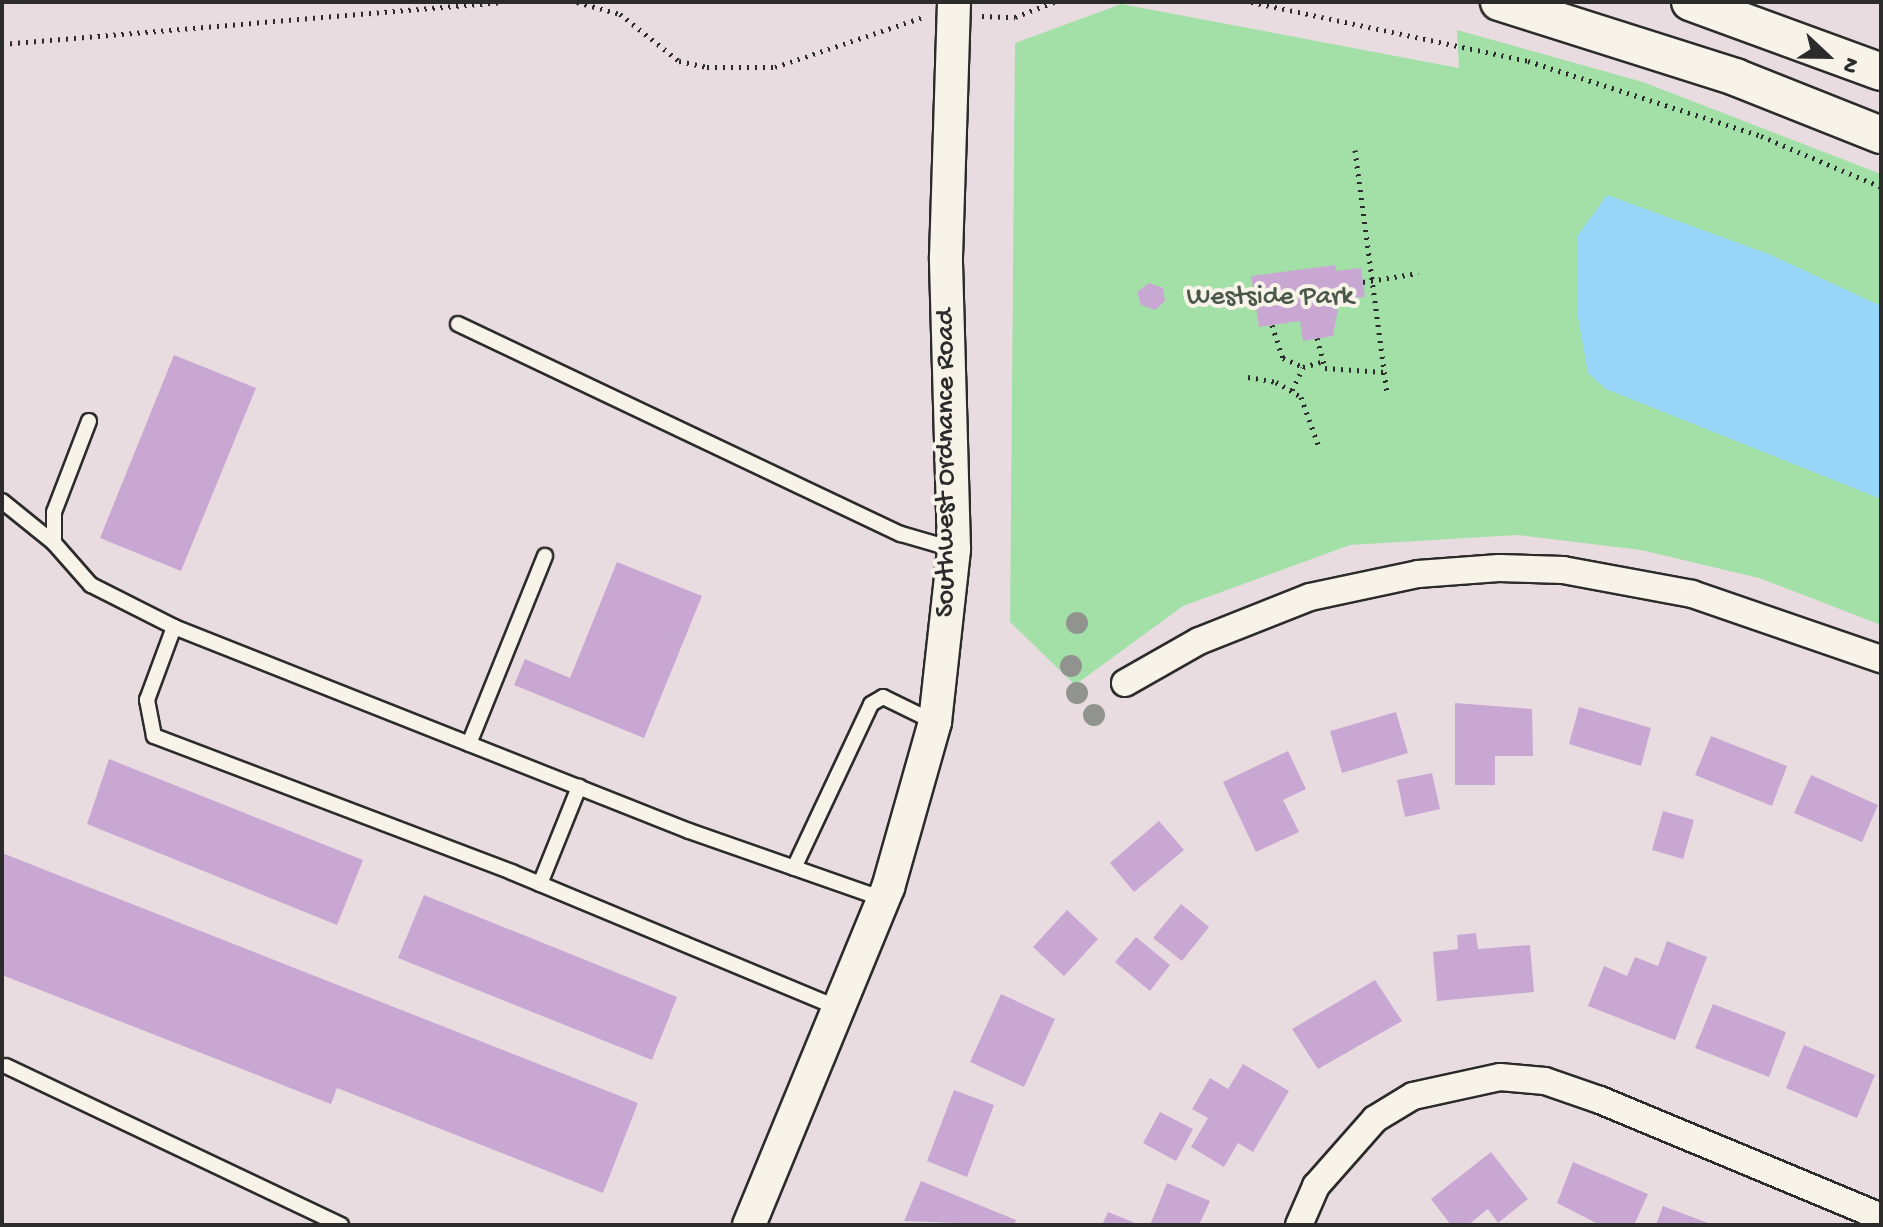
<!DOCTYPE html>
<style>
body{margin:0}
#map{position:relative;width:1883px;height:1227px;overflow:hidden;background:#e9dce1;font-family:"Gochi Hand",sans-serif}
div>[style]{position:absolute}
[style*='--x']{left:calc(var(--x)*1px);top:calc(var(--y)*1px);width:calc(var(--w)*1px);rotate:calc(var(--a)*1deg)}
.green>*{inset:0;background:#a3e0a7}
.water>*{inset:0;background:#97d6f8}
.building>*{inset:0;background:#c8a8d2}
.path>*{height:5px;margin-top:-2.5px;transform-origin:0;background:repeating-linear-gradient(90deg,#2b2b2b 0 2px,transparent 0 8px)}
.roads{filter:drop-shadow(2px 0 #2b2b2b) drop-shadow(-2px 0 #2b2b2b) drop-shadow(0 2px #2b2b2b) drop-shadow(0 -2px #2b2b2b)}
.service>*{height:14px;margin:-7px;padding:0 7px;transform-origin:7px;border-radius:7px;background:#f7f3e8}
.minor>*{height:26px;margin:-13px;padding:0 13px;transform-origin:13px;border-radius:13px;background:#f7f3e8}
.tertiary>*{height:32px;margin:-16px;padding:0 16px;transform-origin:16px;border-radius:16px;background:#f7f3e8}
.secondary>*{height:36px;margin:-18px;padding:0 18px;transform-origin:18px;border-radius:18px;background:#f7f3e8}
.trees>*{width:22px;height:22px;margin:-11px;border-radius:50%;background:#91938e}
span{translate:-50% -50%;white-space:nowrap;text-align:center;line-height:1.15;-webkit-text-stroke:8px #f7f3e8;paint-order:stroke}
.park-label{font-size:28px;color:#49584a}
.street-label{font-size:28px;color:#2b2b2b}
.frame{position:absolute;inset:0;border:4px solid #2b2b2b;pointer-events:none}
.north{position:absolute;left:1787px;top:16px;width:80px;height:80px;-webkit-text-stroke:6px #f7f3e8;paint-order:stroke;rotate:112deg;font-size:22px;font-weight:700;line-height:32px;text-align:center;color:#2b2b2b}
.north::after{content:'';display:block;margin:auto;width:28px;height:36px;background:#2b2b2b;clip-path:polygon(50% 0,100% 100%,50% 72%,0 100%)}
</style>
<div id="map">
<div class="green">
<i style="clip-path:polygon(1121px 4px,1459px 68px,1457px 30px,1643px 82px,1881px 174px,1881px 625px,1759px 578px,1641px 550px,1517px 535px,1350px 545px,1183px 606px,1075px 685px,1010px 622px,1015px 43px)"></i>
</div>
<div class="water">
<i style="clip-path:polygon(1607px 195px,1771px 255px,1881px 306px,1881px 499px,1606px 389px,1588px 373px,1577px 311px,1578px 235px)"></i>
</div>
<div class="building">
<i style="clip-path:polygon(1335px 265px,1336px 271px,1361px 268px,1365px 297px,1340px 298px,1333px 336px,1303px 341px,1300px 321px,1259px 327px,1251px 276px)"></i>
<i style="clip-path:polygon(1149px 283px,1163px 288px,1165px 301px,1155px 310px,1141px 305px,1137px 292px)"></i>
<i style="clip-path:polygon(174px 355px,256px 388px,181px 571px,100px 538px)"></i>
<i style="clip-path:polygon(617px 562px,702px 596px,644px 738px,514px 685px,525px 659px,570px 678px)"></i>
<i style="clip-path:polygon(1455px 703px,1532px 709px,1533px 756px,1495px 756px,1495px 785px,1455px 785px)"></i>
<i style="clip-path:polygon(1579px 707px,1651px 728px,1641px 766px,1569px 744px)"></i>
<i style="clip-path:polygon(1396px 712px,1408px 753px,1342px 773px,1330px 731px)"></i>
<i style="clip-path:polygon(1711px 736px,1787px 766px,1772px 806px,1695px 775px)"></i>
<i style="clip-path:polygon(1288px 751px,1306px 789px,1283px 800px,1299px 832px,1256px 852px,1223px 782px)"></i>
<i style="clip-path:polygon(109px 759px,363px 860px,337px 925px,87px 824px)"></i>
<i style="clip-path:polygon(1432px 773px,1440px 809px,1405px 817px,1397px 780px)"></i>
<i style="clip-path:polygon(1811px 775px,1878px 805px,1862px 842px,1794px 813px)"></i>
<i style="clip-path:polygon(1663px 811px,1694px 820px,1683px 859px,1652px 850px)"></i>
<i style="clip-path:polygon(1159px 821px,1184px 850px,1134px 892px,1110px 863px)"></i>
<i style="clip-path:polygon(2px 853px,638px 1103px,603px 1193px,337px 1088px,331px 1104px,2px 975px)"></i>
<i style="clip-path:polygon(424px 895px,677px 997px,652px 1060px,398px 958px)"></i>
<i style="clip-path:polygon(1181px 904px,1209px 927px,1182px 961px,1153px 938px)"></i>
<i style="clip-path:polygon(1067px 910px,1098px 939px,1064px 976px,1033px 947px)"></i>
<i style="clip-path:polygon(1476px 933px,1478px 949px,1530px 945px,1534px 992px,1437px 1001px,1433px 952px,1458px 949px,1457px 935px)"></i>
<i style="clip-path:polygon(1136px 937px,1170px 965px,1150px 991px,1115px 962px)"></i>
<i style="clip-path:polygon(1667px 941px,1707px 957px,1675px 1040px,1588px 1006px,1604px 966px,1627px 976px,1635px 957px,1658px 966px)"></i>
<i style="clip-path:polygon(1375px 980px,1402px 1021px,1318px 1069px,1292px 1029px)"></i>
<i style="clip-path:polygon(1001px 994px,1055px 1019px,1024px 1087px,970px 1062px)"></i>
<i style="clip-path:polygon(1713px 1004px,1786px 1032px,1769px 1077px,1695px 1048px)"></i>
<i style="clip-path:polygon(1804px 1045px,1875px 1075px,1857px 1118px,1786px 1088px)"></i>
<i style="clip-path:polygon(1243px 1064px,1289px 1091px,1253px 1152px,1238px 1143px,1224px 1167px,1191px 1147px,1208px 1118px,1192px 1109px,1210px 1078px,1228px 1089px)"></i>
<i style="clip-path:polygon(954px 1090px,994px 1105px,967px 1177px,927px 1161px)"></i>
<i style="clip-path:polygon(1160px 1112px,1193px 1129px,1176px 1161px,1143px 1143px)"></i>
<i style="clip-path:polygon(1491px 1152px,1528px 1199px,1498px 1223px,1488px 1209px,1468px 1225px,1451px 1225px,1431px 1199px)"></i>
<i style="clip-path:polygon(1573px 1162px,1648px 1194px,1634px 1225px,1600px 1225px,1557px 1203px)"></i>
<i style="clip-path:polygon(921px 1181px,1016px 1220px,1014px 1225px,904px 1221px)"></i>
<i style="clip-path:polygon(1167px 1183px,1210px 1201px,1199px 1225px,1150px 1225px)"></i>
<i style="clip-path:polygon(1663px 1206px,1713px 1225px,1656px 1225px)"></i>
<i style="clip-path:polygon(1108px 1212px,1140px 1225px,1102px 1225px)"></i>
</div>
<div class="path">
<i style="--x:577;--y:2;--w:45;--a:15.6"></i>
<i style="--x:620;--y:14;--w:75;--a:38.5"></i>
<i style="--x:679;--y:61;--w:29;--a:12"></i>
<i style="--x:707;--y:67;--w:68;--a:0"></i>
<i style="--x:775;--y:67;--w:157;--a:-18.6"></i>
<i style="--x:1251;--y:2;--w:283;--a:12"></i>
<i style="--x:1528;--y:61;--w:245;--a:17.8"></i>
<i style="--x:1761;--y:136;--w:130;--a:23"></i>
<i style="--x:982;--y:16;--w:33;--a:2"></i>
<i style="--x:1015;--y:17;--w:42;--a:-21"></i>
<i style="--x:2;--y:44;--w:500;--a:-4.8"></i>
<i style="--x:1355;--y:150;--w:244;--a:82.5"></i>
<i style="--x:1363;--y:282;--w:56;--a:-9.3"></i>
<i style="--x:1272;--y:325;--w:35;--a:72"></i>
<i style="--x:1283;--y:358;--w:22;--a:24"></i>
<i style="--x:1303;--y:367;--w:18;--a:-16"></i>
<i style="--x:1317;--y:338;--w:31;--a:75"></i>
<i style="--x:1325;--y:368;--w:59;--a:3.9"></i>
<i style="--x:1248;--y:377;--w:28;--a:10"></i>
<i style="--x:1276;--y:382;--w:29;--a:31"></i>
<i style="--x:1301;--y:397;--w:53;--a:70.2"></i>
<i style="--x:1292;--y:390;--w:25;--a:-64"></i>
</div>
<div class="roads">
<div class="service">
<i style="--x:458;--y:324;--w:490;--a:25.4"></i>
<i style="--x:901;--y:534;--w:54;--a:16.1"></i>
<i style="--x:89;--y:421;--w:97;--a:111"></i>
<i style="--x:54;--y:512;--w:31;--a:90"></i>
<i style="--x:54;--y:543;--w:56;--a:48.6"></i>
<i style="--x:91;--y:585;--w:93;--a:26.8"></i>
<i style="--x:2;--y:501;--w:67;--a:38.9"></i>
<i style="--x:469;--y:744;--w:203;--a:-68"></i>
<i style="--x:794;--y:868;--w:181;--a:-64.8"></i>
<i style="--x:871;--y:704;--w:14;--a:-30"></i>
<i style="--x:883;--y:697;--w:57;--a:26.1"></i>
<i style="--x:540;--y:884;--w:105;--a:-68.1"></i>
<i style="--x:836;--y:1007;--w:351;--a:-157.4"></i>
<i style="--x:512;--y:872;--w:383;--a:-159.2"></i>
<i style="--x:154;--y:736;--w:37;--a:-101"></i>
<i style="--x:147;--y:700;--w:78;--a:-69.7"></i>
<i style="--x:174;--y:627;--w:554;--a:21.61"></i>
<i style="--x:689;--y:831;--w:206;--a:19.3"></i>
<i style="--x:6;--y:1066;--w:371;--a:25.4"></i>
</div>
<div class="minor">
<i style="--x:1125;--y:683;--w:85;--a:-29.6"></i>
<i style="--x:1199;--y:641;--w:119;--a:-21.6"></i>
<i style="--x:1310;--y:597;--w:110;--a:-12"></i>
<i style="--x:1418;--y:574;--w:81;--a:-4.2"></i>
<i style="--x:1499;--y:568;--w:64;--a:1.8"></i>
<i style="--x:1563;--y:570;--w:131;--a:10.5"></i>
<i style="--x:1692;--y:594;--w:200;--a:19"></i>
<i style="--x:1299;--y:1225;--w:43;--a:-66.4"></i>
<i style="--x:1316;--y:1186;--w:89;--a:-48.6"></i>
<i style="--x:1375;--y:1119;--w:44;--a:-31.2"></i>
<i style="--x:1413;--y:1096;--w:89;--a:-12.3"></i>
<i style="--x:1500;--y:1077;--w:45;--a:5.1"></i>
<i style="--x:1545;--y:1081;--w:58;--a:19.1"></i>
<i style="--x:1600;--y:1100;--w:304;--a:22.6"></i>
</div>
<div class="tertiary">
<i style="--x:749;--y:1225;--w:365;--a:-67.6"></i>
<i style="--x:888;--y:888;--w:173;--a:-74.2"></i>
<i style="--x:935;--y:722;--w:174;--a:-83.7"></i>
<i style="--x:954;--y:549;--w:292;--a:-91.6"></i>
<i style="--x:946;--y:257;--w:255;--a:-88.2"></i>
</div>
<div class="secondary">
<i style="--x:1499;--y:2;--w:248;--a:17.6"></i>
<i style="--x:1735;--y:77;--w:157;--a:21.7"></i>
<i style="--x:1690;--y:2;--w:203;--a:20.1"></i>
</div>
</div>
<div class="trees">
<i style="left:1077px;top:623px"></i>
<i style="left:1071px;top:666px"></i>
<i style="left:1077px;top:693px"></i>
<i style="left:1094px;top:715px"></i>
</div>
<div class="park-label">
<span style="left:1270px;top:298px">Westside Park</span>
</div>
<div class="street-label">
<span style="left:947px;top:463px;rotate:-90deg">Southwest Ordnance Road</span>
</div>
<div class="frame"></div>
<div class="north">N</div>
</div>
